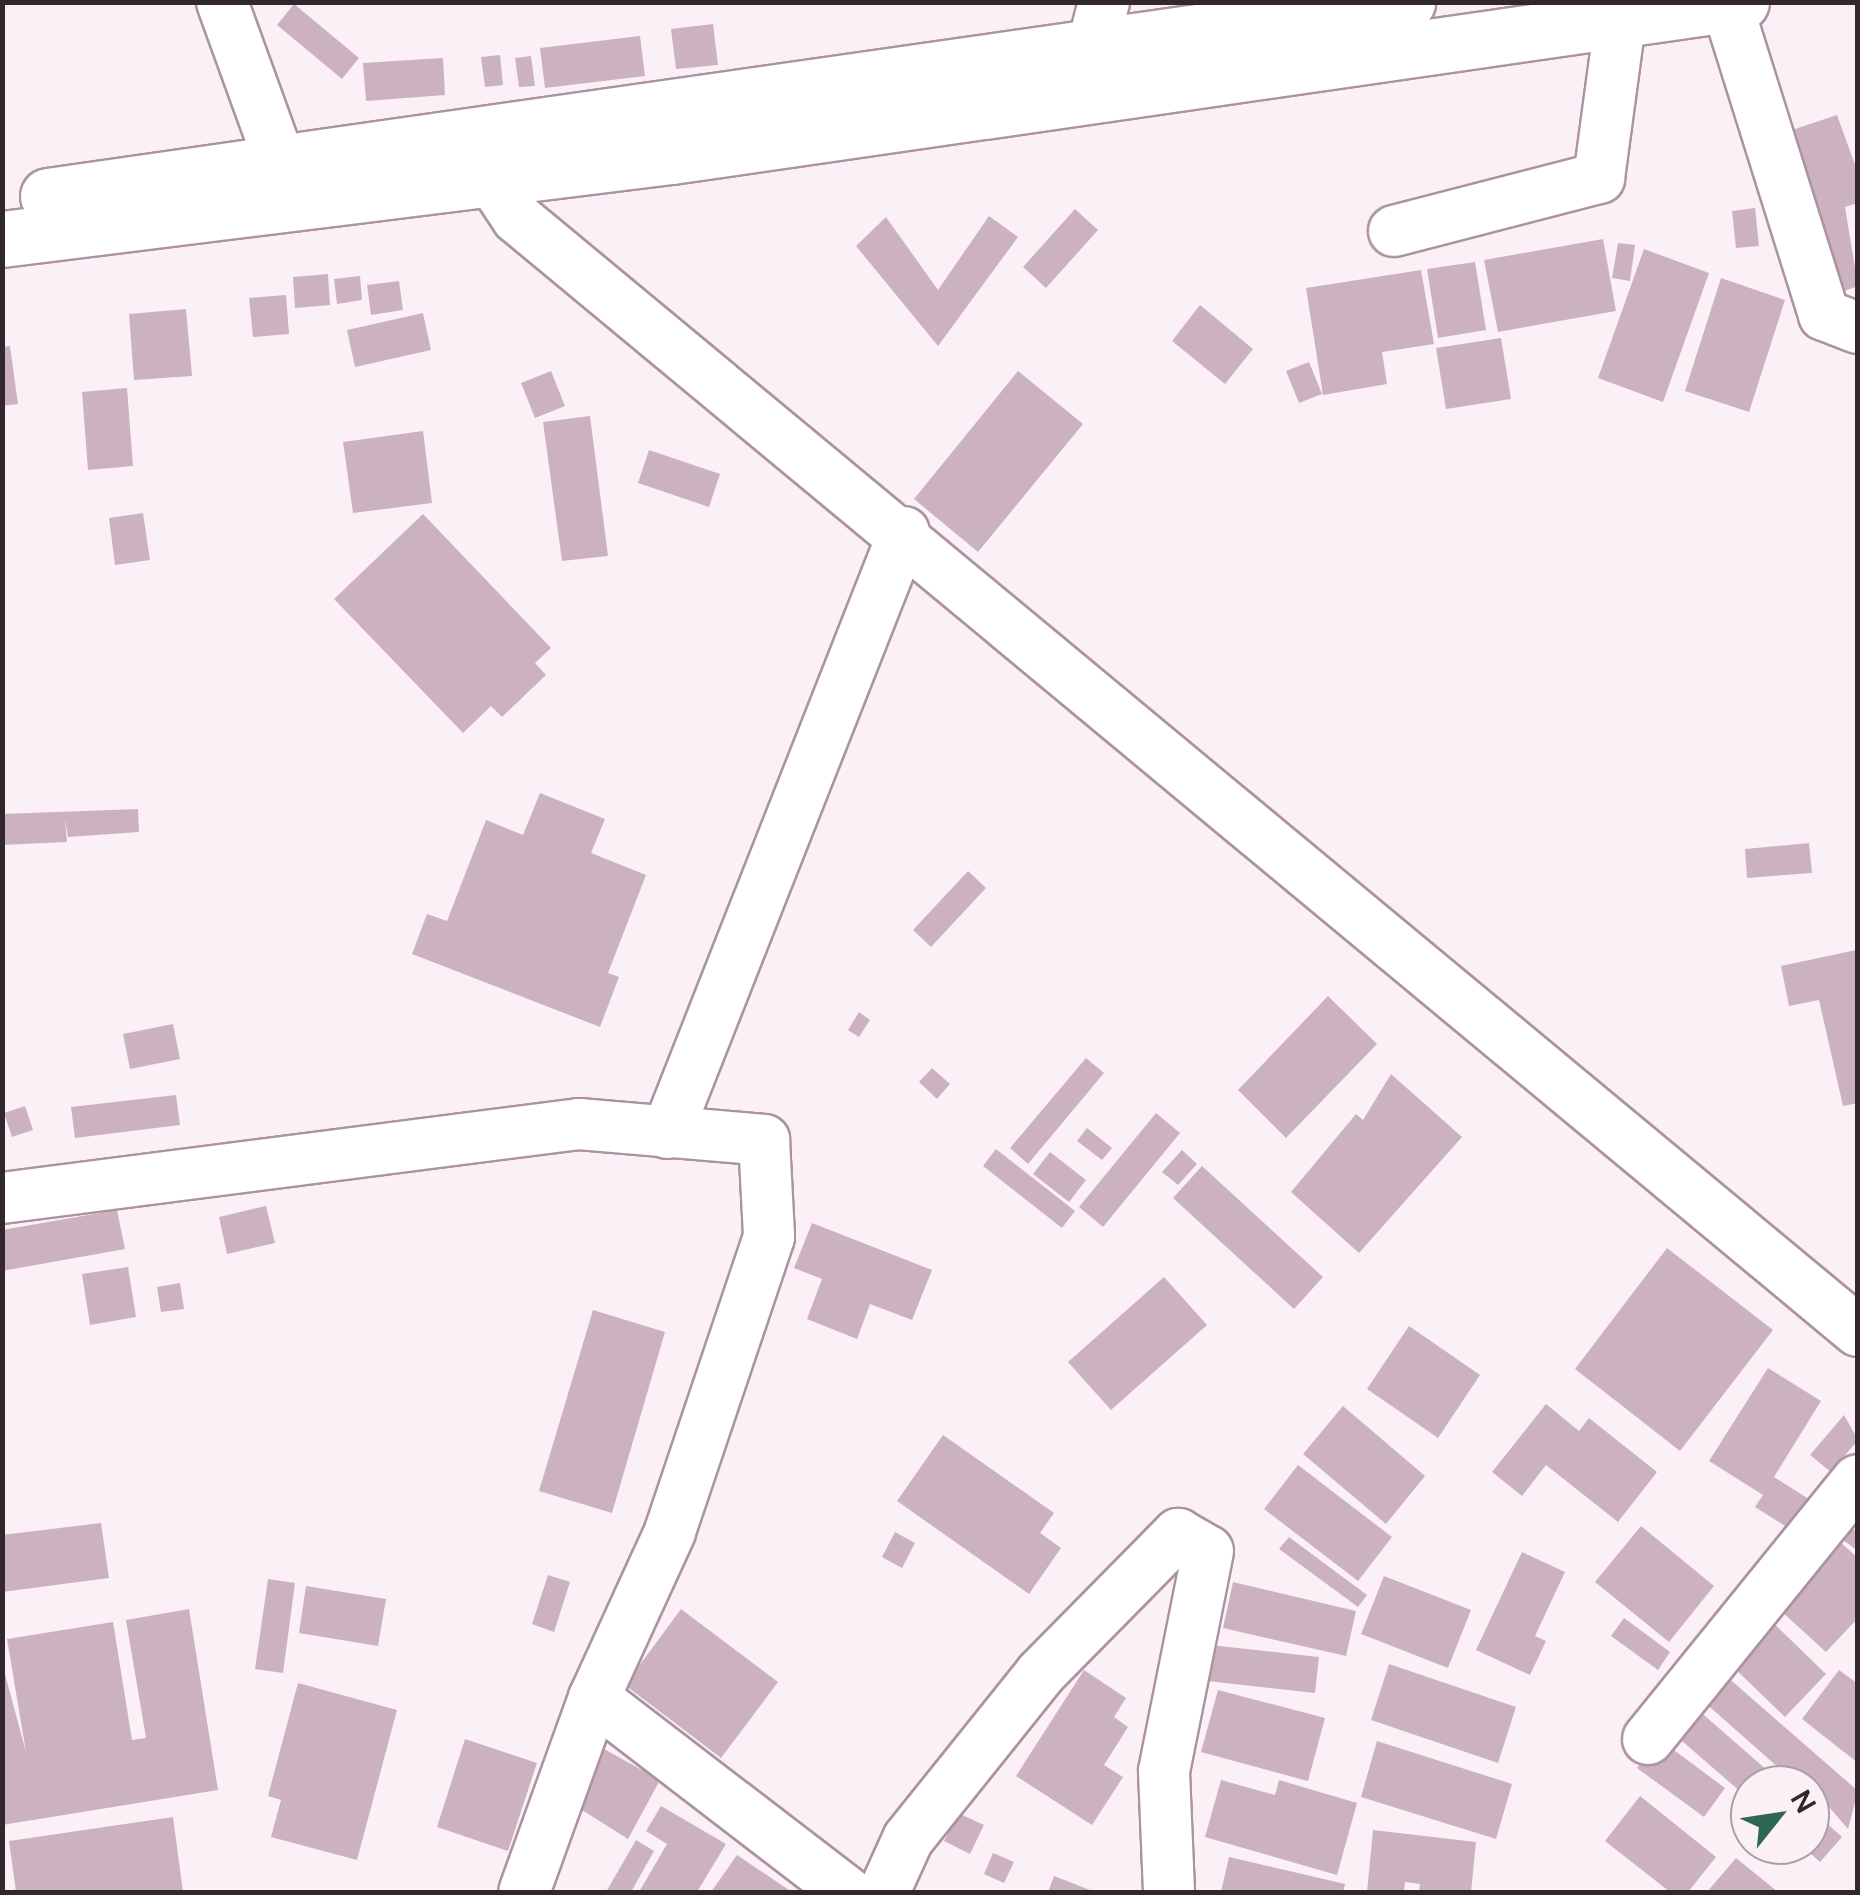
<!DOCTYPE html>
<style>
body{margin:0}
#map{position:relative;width:1860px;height:1895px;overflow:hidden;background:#fbf0f6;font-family:Manrope,sans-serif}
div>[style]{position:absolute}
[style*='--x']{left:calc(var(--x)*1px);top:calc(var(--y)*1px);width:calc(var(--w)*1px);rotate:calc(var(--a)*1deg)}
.building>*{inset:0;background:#ccb2c0}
.roads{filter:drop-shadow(2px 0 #ac93a1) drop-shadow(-2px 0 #ac93a1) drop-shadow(0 2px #ac93a1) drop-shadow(0 -2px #ac93a1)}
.minor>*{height:50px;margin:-25px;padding:0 25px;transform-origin:25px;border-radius:25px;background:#fff}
.major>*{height:55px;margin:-27.5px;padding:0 27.5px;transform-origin:27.5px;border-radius:27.5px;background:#fff}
span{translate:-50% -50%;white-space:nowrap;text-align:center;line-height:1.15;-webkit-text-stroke:8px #fbf0f6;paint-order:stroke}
.frame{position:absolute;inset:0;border:5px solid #31272c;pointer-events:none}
.north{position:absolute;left:1730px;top:1765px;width:100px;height:100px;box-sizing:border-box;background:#fbf0f6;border:2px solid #aaa0a5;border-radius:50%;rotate:60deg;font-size:28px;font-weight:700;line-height:40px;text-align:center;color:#31272c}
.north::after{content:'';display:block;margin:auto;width:35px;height:45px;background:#2f6850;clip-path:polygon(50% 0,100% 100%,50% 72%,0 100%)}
</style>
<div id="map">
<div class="building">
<i style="clip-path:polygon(294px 4px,359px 58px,342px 79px,277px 25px)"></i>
<i style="clip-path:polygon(713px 24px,718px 65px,676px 69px,671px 29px)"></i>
<i style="clip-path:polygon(640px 36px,645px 76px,545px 88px,540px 48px)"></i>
<i style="clip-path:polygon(500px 55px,503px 85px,485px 87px,481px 57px)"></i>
<i style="clip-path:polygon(531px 56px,535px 86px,519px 87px,515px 58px)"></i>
<i style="clip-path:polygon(443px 58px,445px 95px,366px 101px,363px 63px)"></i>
<i style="clip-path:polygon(1837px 115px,1858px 173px,1858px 203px,1845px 207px,1858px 286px,1839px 293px,1783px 133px)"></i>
<i style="clip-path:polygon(1755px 208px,1759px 246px,1736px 248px,1732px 211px)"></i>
<i style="clip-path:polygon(1075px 209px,1098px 230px,1046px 288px,1023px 267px)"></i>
<i style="clip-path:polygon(989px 216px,1018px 237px,938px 346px,856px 246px,886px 217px,938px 290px)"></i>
<i style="clip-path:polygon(1603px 239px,1616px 311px,1498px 332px,1484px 260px)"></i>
<i style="clip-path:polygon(1618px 243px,1635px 245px,1630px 281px,1612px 278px)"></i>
<i style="clip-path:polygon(1644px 249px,1709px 273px,1663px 402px,1598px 378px)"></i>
<i style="clip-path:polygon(1475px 262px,1486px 330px,1438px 338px,1427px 269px)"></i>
<i style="clip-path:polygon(1421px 270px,1434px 344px,1382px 352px,1387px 384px,1323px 395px,1306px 288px)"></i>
<i style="clip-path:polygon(328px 274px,330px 305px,295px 308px,293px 277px)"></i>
<i style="clip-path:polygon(360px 276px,362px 300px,337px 304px,334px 279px)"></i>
<i style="clip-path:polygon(1721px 278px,1785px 300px,1749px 412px,1685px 391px)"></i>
<i style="clip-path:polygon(399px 281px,403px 310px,371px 315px,367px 285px)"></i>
<i style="clip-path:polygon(286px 295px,289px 334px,253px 337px,249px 298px)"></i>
<i style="clip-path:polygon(1200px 305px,1253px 349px,1225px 384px,1172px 341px)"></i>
<i style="clip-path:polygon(186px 309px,192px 376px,134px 380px,129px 314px)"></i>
<i style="clip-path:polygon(423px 313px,431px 350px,355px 367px,347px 330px)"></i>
<i style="clip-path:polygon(1501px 338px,1511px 399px,1446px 409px,1436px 348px)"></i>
<i style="clip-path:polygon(10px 346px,18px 404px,2px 406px,2px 347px)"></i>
<i style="clip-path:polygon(1309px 362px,1322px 394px,1299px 403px,1286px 371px)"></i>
<i style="clip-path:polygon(551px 371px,565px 406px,535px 418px,521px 383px)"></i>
<i style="clip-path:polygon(1018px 371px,1083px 424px,978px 552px,914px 499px)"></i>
<i style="clip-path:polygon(127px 388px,133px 466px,88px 470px,82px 392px)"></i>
<i style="clip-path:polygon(590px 416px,608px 556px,562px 561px,543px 422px)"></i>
<i style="clip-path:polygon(423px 431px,432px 503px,353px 513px,343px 442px)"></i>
<i style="clip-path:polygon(649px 450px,720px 474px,709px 507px,638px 483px)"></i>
<i style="clip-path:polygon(143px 513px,150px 560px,115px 565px,109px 518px)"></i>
<i style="clip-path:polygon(423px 514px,551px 648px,535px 663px,546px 675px,502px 717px,491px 706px,463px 733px,334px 599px)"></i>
<i style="clip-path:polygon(540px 793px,605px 819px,591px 853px,646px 875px,608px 973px,619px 977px,600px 1027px,412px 954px,427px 914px,447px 921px,486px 820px,523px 835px)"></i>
<i style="clip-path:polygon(138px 809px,139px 832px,68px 837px,65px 819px,67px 842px,2px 845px,2px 814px)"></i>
<i style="clip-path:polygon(1809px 843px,1812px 873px,1747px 878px,1745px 849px)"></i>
<i style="clip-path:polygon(968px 871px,986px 888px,931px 947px,913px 930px)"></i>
<i style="clip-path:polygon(1856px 950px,1858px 1103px,1843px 1106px,1819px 1000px,1789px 1006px,1781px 966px)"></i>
<i style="clip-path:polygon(1328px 996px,1377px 1044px,1286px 1138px,1238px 1090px)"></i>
<i style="clip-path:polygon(859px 1012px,870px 1020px,859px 1037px,848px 1030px)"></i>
<i style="clip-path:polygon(173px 1024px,180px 1059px,130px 1069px,123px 1034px)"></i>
<i style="clip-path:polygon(1086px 1058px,1104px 1073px,1028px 1164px,1010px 1148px)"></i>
<i style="clip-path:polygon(932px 1068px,950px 1084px,937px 1099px,919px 1082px)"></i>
<i style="clip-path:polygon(1391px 1074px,1462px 1137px,1359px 1253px,1291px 1192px,1356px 1114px,1363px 1120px)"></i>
<i style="clip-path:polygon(176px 1095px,180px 1125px,75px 1138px,71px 1107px)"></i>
<i style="clip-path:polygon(25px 1106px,33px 1130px,12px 1137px,4px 1113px)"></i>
<i style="clip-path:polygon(1156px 1113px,1180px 1133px,1103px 1227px,1079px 1207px)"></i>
<i style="clip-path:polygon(1087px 1128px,1112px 1148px,1102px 1160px,1077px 1141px)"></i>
<i style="clip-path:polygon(996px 1149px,1075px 1211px,1062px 1228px,983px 1166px)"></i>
<i style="clip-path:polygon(1182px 1150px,1197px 1164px,1178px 1185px,1162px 1172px)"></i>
<i style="clip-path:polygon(1050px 1152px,1086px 1180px,1069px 1202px,1033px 1174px)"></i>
<i style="clip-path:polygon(1202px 1166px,1323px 1277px,1294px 1309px,1173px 1198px)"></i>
<i style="clip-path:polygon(266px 1206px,275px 1243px,227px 1254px,219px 1217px)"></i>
<i style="clip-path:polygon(117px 1210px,125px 1249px,2px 1271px,2px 1230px)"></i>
<i style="clip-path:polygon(812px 1223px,932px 1270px,912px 1320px,870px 1304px,857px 1339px,807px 1319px,822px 1279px,794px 1268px)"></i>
<i style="clip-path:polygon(1667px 1248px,1773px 1330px,1680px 1451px,1575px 1369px)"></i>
<i style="clip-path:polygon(128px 1267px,136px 1317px,90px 1325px,82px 1274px)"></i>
<i style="clip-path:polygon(1164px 1277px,1207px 1325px,1111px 1410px,1068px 1362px)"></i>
<i style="clip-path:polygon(180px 1283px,184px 1309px,161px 1312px,157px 1287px)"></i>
<i style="clip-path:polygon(593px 1310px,665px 1332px,612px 1513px,539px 1491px)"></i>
<i style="clip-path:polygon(1409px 1326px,1480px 1375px,1438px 1438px,1367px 1389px)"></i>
<i style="clip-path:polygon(1768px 1368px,1821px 1401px,1774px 1477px,1812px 1501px,1793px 1531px,1755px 1507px,1763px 1495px,1709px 1461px)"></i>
<i style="clip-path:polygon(1546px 1404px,1579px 1431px,1589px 1418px,1657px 1472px,1618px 1522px,1546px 1465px,1522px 1496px,1492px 1472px)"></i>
<i style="clip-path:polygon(1343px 1406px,1425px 1476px,1386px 1524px,1303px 1454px)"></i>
<i style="clip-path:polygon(1844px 1415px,1858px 1440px,1831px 1472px,1810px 1455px)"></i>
<i style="clip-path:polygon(943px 1435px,1054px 1513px,1040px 1533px,1061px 1548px,1029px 1594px,897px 1501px)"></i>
<i style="clip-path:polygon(1298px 1465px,1392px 1537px,1358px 1581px,1264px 1509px)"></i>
<i style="clip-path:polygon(101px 1523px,109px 1578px,2px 1592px,2px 1535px)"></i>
<i style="clip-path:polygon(1845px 1523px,1858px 1533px,1858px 1551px,1836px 1535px)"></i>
<i style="clip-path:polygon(1641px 1526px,1714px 1586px,1669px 1642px,1595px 1582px)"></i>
<i style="clip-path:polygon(895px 1532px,915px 1543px,902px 1568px,882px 1557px)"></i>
<i style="clip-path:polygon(1830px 1533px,1858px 1558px,1858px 1618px,1826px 1652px,1768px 1599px)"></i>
<i style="clip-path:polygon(1289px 1537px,1367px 1595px,1358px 1607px,1279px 1549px)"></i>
<i style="clip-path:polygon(1522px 1552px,1565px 1572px,1535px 1636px,1546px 1641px,1530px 1675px,1476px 1650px)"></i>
<i style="clip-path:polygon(548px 1575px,570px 1582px,554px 1632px,532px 1624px)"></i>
<i style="clip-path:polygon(1384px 1576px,1471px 1610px,1448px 1668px,1361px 1634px)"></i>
<i style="clip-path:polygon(268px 1579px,295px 1583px,283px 1673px,255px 1669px)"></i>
<i style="clip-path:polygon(1233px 1582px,1356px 1611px,1346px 1656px,1223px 1628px)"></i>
<i style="clip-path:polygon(306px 1586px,386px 1599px,378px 1646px,299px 1633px)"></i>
<i style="clip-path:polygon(189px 1609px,218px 1790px,2px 1825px,2px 1663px,26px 1752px,7px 1639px,113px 1622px,132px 1740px,146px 1738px,126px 1620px)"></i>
<i style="clip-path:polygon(681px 1609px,778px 1682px,721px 1758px,625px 1685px)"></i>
<i style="clip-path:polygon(1765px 1615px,1826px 1674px,1785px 1717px,1724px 1658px)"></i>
<i style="clip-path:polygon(1624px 1618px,1670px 1652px,1658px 1670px,1611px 1636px)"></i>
<i style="clip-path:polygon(1210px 1645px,1319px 1657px,1315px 1693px,1207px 1681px)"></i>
<i style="clip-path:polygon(1389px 1664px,1516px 1707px,1498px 1763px,1371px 1720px)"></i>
<i style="clip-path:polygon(1717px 1668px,1858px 1791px,1848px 1829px,1810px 1785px,1798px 1785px,1694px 1693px)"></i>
<i style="clip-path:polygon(1084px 1670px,1126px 1698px,1114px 1717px,1128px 1727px,1104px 1765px,1123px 1777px,1092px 1825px,1016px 1776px)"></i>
<i style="clip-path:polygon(1839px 1670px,1858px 1684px,1858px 1763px,1802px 1719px)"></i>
<i style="clip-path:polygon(298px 1683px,397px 1710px,357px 1860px,271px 1837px,281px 1800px,268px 1796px)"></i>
<i style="clip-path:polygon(1218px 1690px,1325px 1718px,1308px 1781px,1201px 1752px)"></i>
<i style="clip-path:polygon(1689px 1702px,1784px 1785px,1750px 1785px,1750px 1800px,1667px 1728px)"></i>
<i style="clip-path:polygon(465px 1739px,537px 1763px,508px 1851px,437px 1827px)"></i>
<i style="clip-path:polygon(1659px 1739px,1725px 1788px,1704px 1817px,1637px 1768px)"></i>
<i style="clip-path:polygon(1377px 1741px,1512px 1784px,1496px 1839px,1361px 1797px)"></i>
<i style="clip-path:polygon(604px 1749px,660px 1780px,628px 1839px,574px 1805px)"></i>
<i style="clip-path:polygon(1221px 1780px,1275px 1795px,1279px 1780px,1357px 1803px,1337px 1875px,1205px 1837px)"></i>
<i style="clip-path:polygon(1640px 1796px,1716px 1857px,1688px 1892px,1670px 1892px,1605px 1841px)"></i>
<i style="clip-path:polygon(661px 1806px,726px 1844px,697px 1892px,639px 1892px,667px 1844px,646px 1831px)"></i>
<i style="clip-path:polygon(1810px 1808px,1842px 1837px,1820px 1862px,1801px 1845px,1810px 1845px)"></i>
<i style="clip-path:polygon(958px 1813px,984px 1825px,970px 1854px,944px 1841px)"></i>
<i style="clip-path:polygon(173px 1817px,183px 1892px,16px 1892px,9px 1841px)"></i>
<i style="clip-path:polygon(1373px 1830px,1476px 1842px,1471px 1892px,1419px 1892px,1420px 1884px,1405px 1882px,1404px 1892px,1367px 1892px)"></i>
<i style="clip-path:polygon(636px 1840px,654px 1851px,631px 1892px,606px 1892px)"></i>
<i style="clip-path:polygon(993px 1853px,1014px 1862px,1004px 1883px,984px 1874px)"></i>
<i style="clip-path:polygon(737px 1855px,792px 1892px,711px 1892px)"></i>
<i style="clip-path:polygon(1229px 1857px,1345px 1884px,1343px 1892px,1221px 1892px)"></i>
<i style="clip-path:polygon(1736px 1858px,1778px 1892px,1707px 1892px)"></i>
<i style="clip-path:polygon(1054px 1876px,1095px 1892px,1048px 1892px)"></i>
</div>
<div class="roads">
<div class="minor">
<i style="--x:222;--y:2;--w:208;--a:70.1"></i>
<i style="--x:1727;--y:5;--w:325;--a:72.6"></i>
<i style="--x:1824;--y:315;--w:36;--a:21"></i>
<i style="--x:1093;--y:45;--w:44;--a:-75.7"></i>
<i style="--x:491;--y:179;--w:47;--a:56.3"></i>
<i style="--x:517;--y:218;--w:1743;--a:39.69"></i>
<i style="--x:1394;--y:231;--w:212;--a:-14.5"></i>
<i style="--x:1599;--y:178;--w:157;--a:-82.3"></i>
<i style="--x:667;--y:1133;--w:646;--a:-68.48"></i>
<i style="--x:2;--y:1198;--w:582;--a:-7.31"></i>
<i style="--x:579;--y:1124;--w:186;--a:4.9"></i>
<i style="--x:764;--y:1140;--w:97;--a:87"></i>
<i style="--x:769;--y:1237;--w:311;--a:108.6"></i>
<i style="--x:670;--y:1532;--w:183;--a:114.6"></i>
<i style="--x:594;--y:1698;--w:206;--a:109.8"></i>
<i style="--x:594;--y:1698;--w:319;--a:37.5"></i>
<i style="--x:1648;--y:1739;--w:333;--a:-51"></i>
<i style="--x:884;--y:1892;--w:58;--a:-65.6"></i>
<i style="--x:908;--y:1839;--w:211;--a:-51.3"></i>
<i style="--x:1040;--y:1674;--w:197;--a:-45.4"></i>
<i style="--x:1178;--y:1534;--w:34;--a:30"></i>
<i style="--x:1208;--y:1551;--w:225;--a:101.3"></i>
<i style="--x:1164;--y:1772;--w:120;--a:87.6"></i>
</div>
<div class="major">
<i style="--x:48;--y:196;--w:1373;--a:-8.12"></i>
<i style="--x:2;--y:239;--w:674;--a:-7.07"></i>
<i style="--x:671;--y:156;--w:1081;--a:-8.19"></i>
</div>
</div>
<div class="frame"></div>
<div class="north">N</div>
</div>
